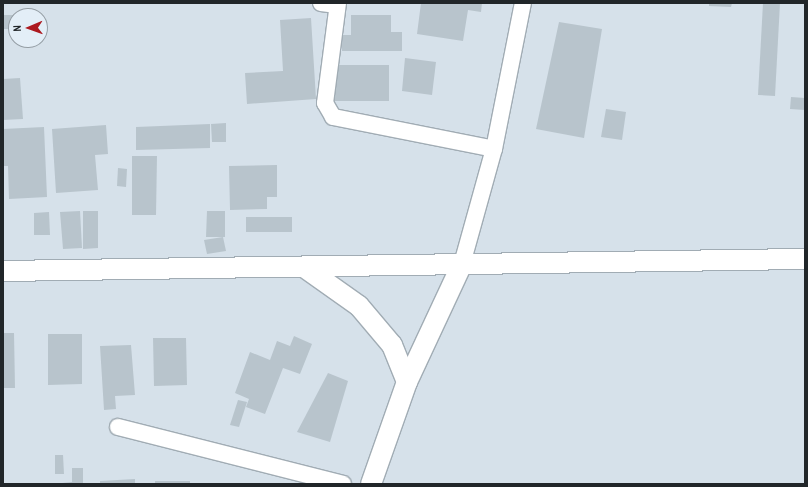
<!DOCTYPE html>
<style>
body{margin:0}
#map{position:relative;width:808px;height:487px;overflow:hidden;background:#d6e1ea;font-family:"Archivo Narrow",sans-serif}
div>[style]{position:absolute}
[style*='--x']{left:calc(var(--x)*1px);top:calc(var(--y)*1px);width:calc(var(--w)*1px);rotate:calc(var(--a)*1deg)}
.building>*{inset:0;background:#b8c4cc}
.roads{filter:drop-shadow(1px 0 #a1acb4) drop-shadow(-1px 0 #a1acb4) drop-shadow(0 1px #a1acb4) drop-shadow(0 -1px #a1acb4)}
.minor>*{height:16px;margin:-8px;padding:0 8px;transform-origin:8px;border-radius:8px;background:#fff}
.tertiary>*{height:20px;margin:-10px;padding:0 10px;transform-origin:10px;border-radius:10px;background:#fff}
span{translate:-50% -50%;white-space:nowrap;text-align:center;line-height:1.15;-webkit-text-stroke:3.5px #e3eef7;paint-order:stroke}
.frame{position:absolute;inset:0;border:4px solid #212629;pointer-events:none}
.north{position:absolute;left:8px;top:8px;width:40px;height:40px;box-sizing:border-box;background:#e3eef7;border:1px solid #959ea5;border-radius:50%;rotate:268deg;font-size:11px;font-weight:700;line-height:16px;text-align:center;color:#212629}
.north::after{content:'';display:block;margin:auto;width:14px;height:18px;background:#ac191f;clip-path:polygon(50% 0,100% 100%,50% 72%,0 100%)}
</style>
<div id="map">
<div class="building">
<i style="clip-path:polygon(421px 3px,482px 3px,481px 12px,468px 10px,463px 41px,417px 34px)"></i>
<i style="clip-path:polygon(709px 3px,732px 3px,731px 7px,709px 6px)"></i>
<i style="clip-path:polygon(763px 3px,780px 3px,775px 96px,758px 95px)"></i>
<i style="clip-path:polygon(3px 15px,16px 15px,16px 29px,3px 29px)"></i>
<i style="clip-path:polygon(351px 15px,391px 15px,391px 32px,402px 32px,402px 51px,342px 51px,342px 35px,351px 35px)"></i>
<i style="clip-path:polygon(311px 18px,316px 99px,247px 104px,245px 73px,283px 71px,280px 20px)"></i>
<i style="clip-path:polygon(559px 22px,602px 29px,584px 138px,536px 129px)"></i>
<i style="clip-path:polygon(405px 58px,436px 62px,432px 95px,402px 91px)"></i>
<i style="clip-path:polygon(333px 65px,389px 65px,389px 101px,333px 101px)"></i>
<i style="clip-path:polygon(20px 78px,23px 119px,3px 120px,3px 79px)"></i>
<i style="clip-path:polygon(791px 97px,805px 98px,805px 110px,790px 109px)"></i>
<i style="clip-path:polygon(606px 109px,626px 112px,622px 140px,601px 137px)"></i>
<i style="clip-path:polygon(226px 123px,226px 142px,212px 142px,211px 124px)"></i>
<i style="clip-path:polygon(210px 124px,210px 148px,136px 150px,136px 127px)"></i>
<i style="clip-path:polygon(106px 125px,108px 154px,95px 155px,98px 190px,56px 193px,52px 129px)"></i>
<i style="clip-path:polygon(44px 127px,47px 197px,9px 199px,8px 166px,3px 166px,3px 129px)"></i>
<i style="clip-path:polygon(132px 156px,157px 156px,156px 215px,132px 215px)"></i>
<i style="clip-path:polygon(277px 165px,277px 197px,267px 197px,267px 209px,230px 210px,229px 166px)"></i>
<i style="clip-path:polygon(118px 168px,127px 169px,126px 187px,117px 186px)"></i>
<i style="clip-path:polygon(80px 211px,82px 248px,63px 249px,60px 212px)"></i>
<i style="clip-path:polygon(83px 211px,98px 211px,98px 248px,83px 249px)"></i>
<i style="clip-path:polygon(207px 211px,225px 211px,225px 237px,206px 237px)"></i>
<i style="clip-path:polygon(49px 212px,50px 235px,34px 235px,34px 213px)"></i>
<i style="clip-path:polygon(246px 217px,292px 217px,292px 232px,246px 232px)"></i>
<i style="clip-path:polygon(223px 237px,226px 251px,207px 254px,204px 240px)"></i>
<i style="clip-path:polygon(3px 333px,14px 333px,15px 388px,3px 388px)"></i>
<i style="clip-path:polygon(48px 334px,82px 334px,82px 384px,48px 385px)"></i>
<i style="clip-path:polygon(294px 336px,312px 344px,300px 374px,283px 368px,265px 414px,246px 407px,249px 399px,235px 393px,250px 352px,270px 360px,277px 341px,290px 346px)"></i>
<i style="clip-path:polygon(153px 338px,186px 338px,187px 385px,154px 386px)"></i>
<i style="clip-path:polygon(131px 345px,135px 395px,115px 396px,116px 409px,104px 410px,100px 346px)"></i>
<i style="clip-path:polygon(328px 373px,348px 381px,330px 442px,297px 432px)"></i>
<i style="clip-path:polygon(238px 400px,247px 402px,239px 427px,230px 425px)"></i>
<i style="clip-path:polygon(55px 455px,63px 455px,64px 474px,55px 474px)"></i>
<i style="clip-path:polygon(72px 468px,83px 468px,83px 484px,52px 484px,72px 482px)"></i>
<i style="clip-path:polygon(135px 479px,135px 484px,100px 484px,100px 481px)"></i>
<i style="clip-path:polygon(155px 481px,190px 481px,190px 484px,155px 484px)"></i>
</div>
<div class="roads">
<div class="minor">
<i style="--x:321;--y:3;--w:16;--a:7"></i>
<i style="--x:338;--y:3;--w:101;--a:97.4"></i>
<i style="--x:325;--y:103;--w:16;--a:60"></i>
<i style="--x:333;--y:117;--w:164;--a:11.2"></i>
<i style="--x:462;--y:264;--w:119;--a:-74.5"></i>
<i style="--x:494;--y:149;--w:149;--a:-78.8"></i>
<i style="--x:118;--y:427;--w:232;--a:14.2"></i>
</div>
<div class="tertiary">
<i style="--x:304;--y:267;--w:67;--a:35.3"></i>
<i style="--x:359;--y:306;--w:51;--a:49.8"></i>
<i style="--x:392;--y:345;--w:40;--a:68"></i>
<i style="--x:3;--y:271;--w:802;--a:-0.86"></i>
<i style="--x:371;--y:484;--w:108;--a:-70.6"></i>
<i style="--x:407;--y:382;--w:130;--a:-65"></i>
</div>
</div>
<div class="frame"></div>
<div class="north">N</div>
</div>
